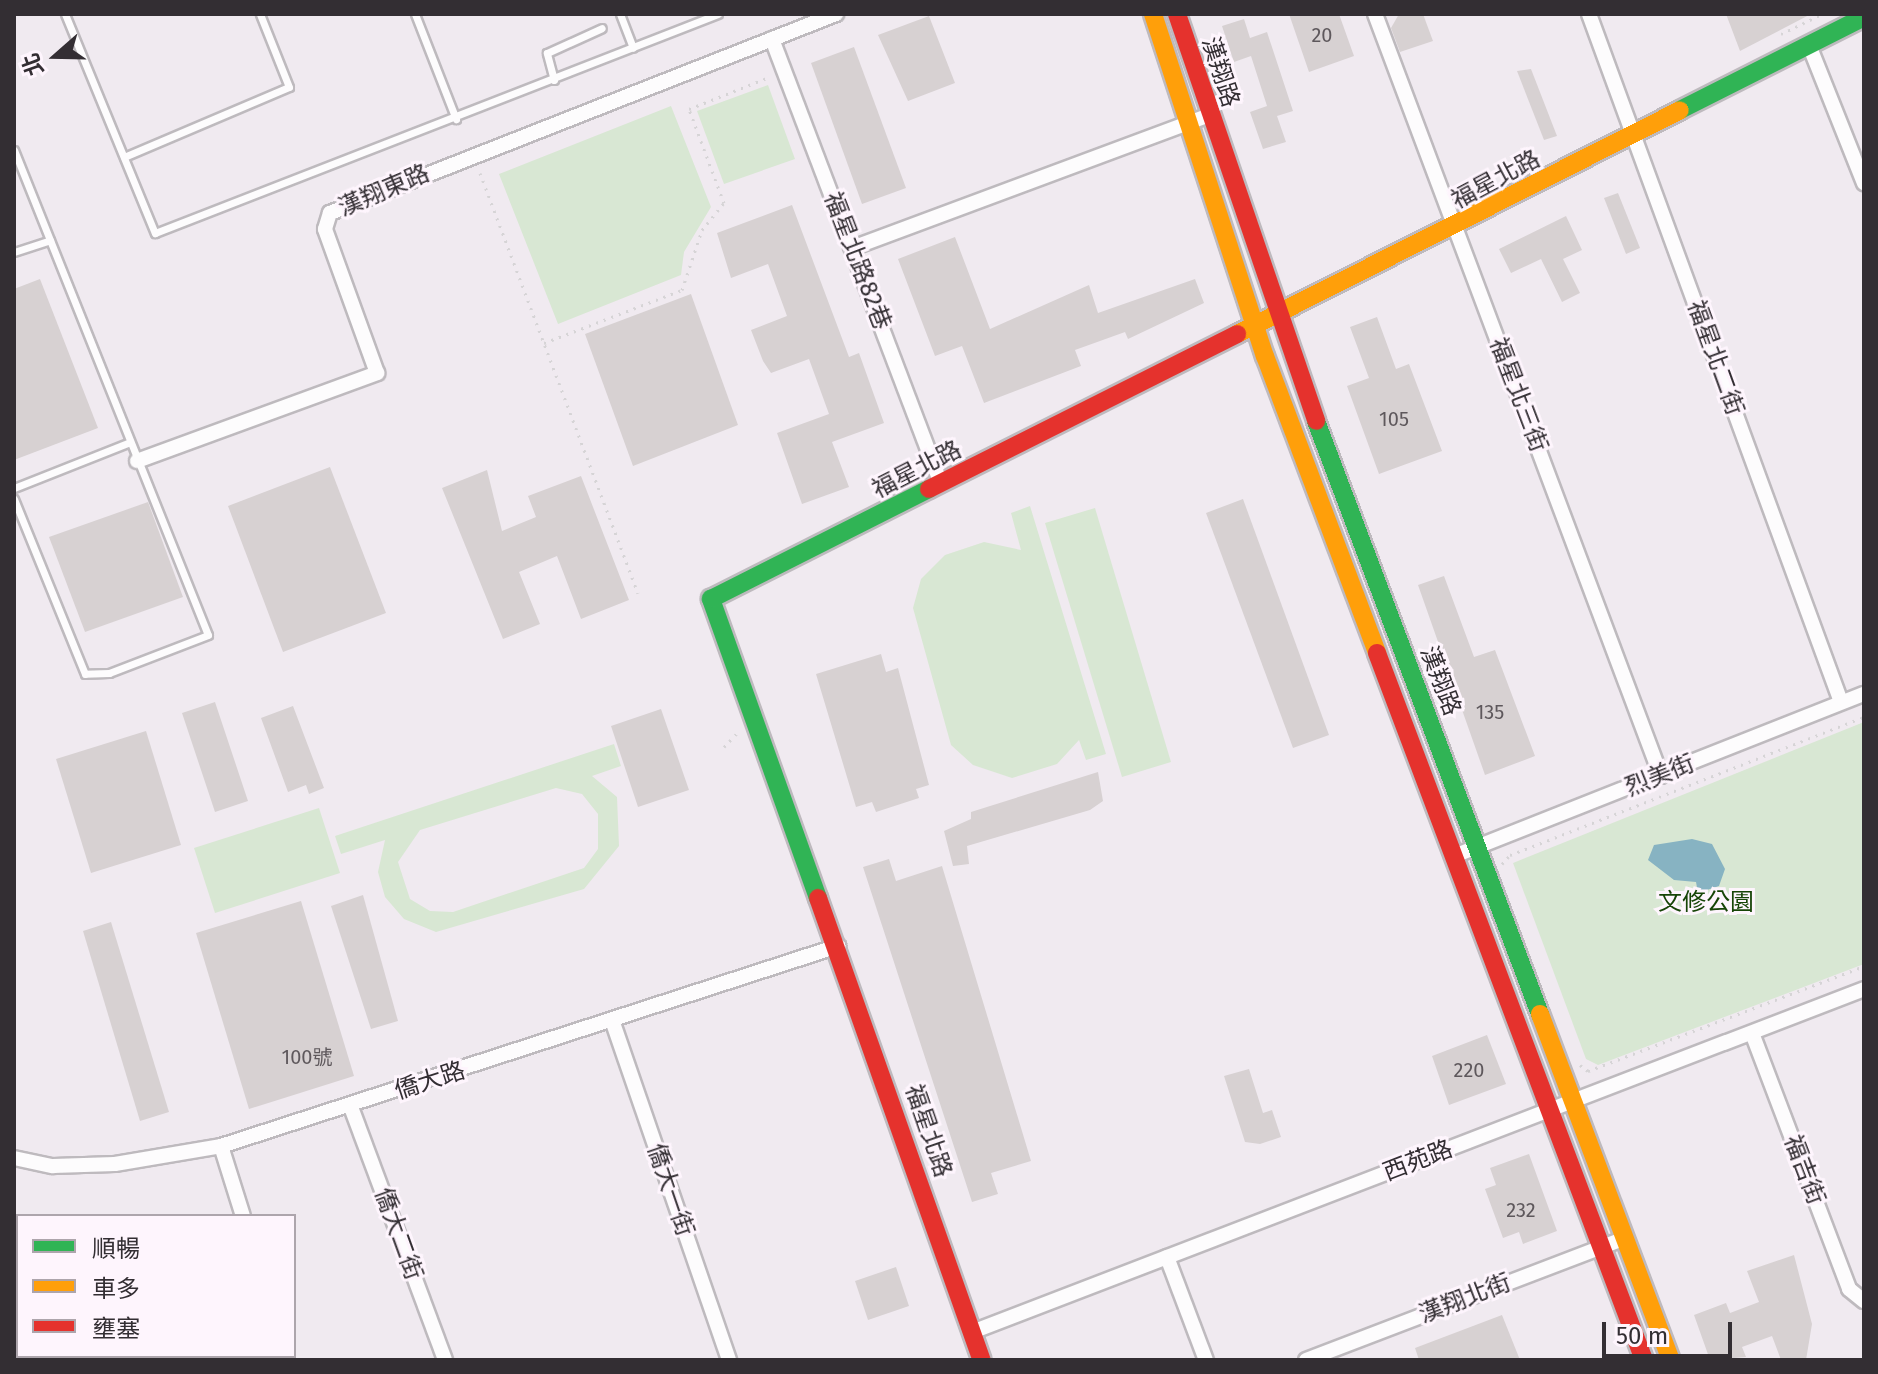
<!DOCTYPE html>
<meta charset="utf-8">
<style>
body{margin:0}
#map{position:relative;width:1878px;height:1374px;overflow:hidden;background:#f0eaf0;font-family:"Fira Sans","Noto Sans TC",sans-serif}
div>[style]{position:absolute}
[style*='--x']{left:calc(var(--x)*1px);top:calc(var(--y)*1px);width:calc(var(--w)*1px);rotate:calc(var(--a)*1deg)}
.green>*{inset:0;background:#d8e7d3}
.water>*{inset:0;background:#87b3c2}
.building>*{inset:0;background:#d7d1d2}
.path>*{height:3px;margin-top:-1.5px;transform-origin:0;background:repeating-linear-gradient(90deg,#d6d4d6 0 2px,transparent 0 8px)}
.roads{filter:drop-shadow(2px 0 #bebabe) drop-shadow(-2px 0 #bebabe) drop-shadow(0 2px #bebabe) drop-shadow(0 -2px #bebabe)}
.lane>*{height:7px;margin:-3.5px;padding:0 3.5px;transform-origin:3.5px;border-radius:3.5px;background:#fdfcfd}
.street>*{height:14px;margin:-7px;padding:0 7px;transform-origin:7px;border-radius:7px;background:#fdfcfd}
.fast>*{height:18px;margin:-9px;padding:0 9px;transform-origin:9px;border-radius:9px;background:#30b455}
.slow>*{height:18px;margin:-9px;padding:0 9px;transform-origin:9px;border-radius:9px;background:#ff9f0a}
.jam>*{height:18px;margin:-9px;padding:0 9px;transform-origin:9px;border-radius:9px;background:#e5322d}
span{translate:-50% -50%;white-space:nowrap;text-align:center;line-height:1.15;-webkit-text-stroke:6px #fef5fd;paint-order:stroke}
.number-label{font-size:20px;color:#5e585c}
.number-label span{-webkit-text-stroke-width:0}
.street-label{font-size:24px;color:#332e33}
.park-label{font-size:24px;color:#174507}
.frame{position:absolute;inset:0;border:16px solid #332e33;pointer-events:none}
.legend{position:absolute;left:16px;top:1214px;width:280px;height:144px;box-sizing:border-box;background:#fef5fd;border:2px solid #ada5ac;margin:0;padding:10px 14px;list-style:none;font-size:24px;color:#332e33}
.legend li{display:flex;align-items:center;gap:16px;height:40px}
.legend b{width:40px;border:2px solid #ada5ac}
.north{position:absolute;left:16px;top:16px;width:80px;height:80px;-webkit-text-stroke:6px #fef5fd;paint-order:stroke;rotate:250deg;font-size:22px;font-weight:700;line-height:32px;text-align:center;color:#332e33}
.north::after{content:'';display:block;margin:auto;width:28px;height:36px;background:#332e33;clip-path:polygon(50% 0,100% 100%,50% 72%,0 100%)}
.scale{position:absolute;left:1602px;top:1322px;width:130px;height:36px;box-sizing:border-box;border:4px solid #332e33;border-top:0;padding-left:10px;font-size:24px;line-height:28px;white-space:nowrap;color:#332e33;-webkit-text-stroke:6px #fef5fd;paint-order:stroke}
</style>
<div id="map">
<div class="green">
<i style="clip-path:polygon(768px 85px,795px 159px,724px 184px,697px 111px)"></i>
<i style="clip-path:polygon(671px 106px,711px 207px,684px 252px,681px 275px,558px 324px,499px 174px)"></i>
<i style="clip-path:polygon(1030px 506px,1106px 754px,1086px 760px,1079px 740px,1057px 764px,1012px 778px,973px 765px,951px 745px,913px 608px,921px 579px,945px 555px,984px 542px,1021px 550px,1011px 513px)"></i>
<i style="clip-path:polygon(1095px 508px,1171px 762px,1122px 777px,1045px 523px)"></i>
<i style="clip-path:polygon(1864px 722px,1864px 964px,1598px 1065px,1586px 1059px,1513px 863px)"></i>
<i style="clip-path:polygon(evenodd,614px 744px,621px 766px,592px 776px,617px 797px,619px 846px,584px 889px,436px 932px,404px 919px,385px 897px,378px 872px,385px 840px,341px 854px,335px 836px,614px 744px,556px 788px,582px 794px,598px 814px,598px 849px,584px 868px,453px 912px,430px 911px,410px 899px,398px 862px,420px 830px,556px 788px)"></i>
<i style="clip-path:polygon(319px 808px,340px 873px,215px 913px,194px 848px)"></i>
</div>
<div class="water">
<i style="clip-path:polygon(1692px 839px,1712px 844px,1725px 869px,1719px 886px,1698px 893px,1696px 882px,1674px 880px,1648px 860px,1654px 845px)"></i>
</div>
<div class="building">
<i style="clip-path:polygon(1289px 14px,1339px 14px,1354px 56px,1309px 72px)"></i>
<i style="clip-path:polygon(1399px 14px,1423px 14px,1433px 41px,1400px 52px,1391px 28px)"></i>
<i style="clip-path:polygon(1726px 14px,1811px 14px,1740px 51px)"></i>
<i style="clip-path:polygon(929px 16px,955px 83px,908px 101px,878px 35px)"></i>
<i style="clip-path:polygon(1244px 19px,1250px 38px,1267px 32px,1293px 111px,1277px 116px,1286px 142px,1263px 149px,1250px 112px,1267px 106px,1251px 56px,1234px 62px,1222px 26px)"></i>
<i style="clip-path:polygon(854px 47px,906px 188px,862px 204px,811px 63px)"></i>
<i style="clip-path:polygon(1531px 69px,1557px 136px,1544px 140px,1517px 71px)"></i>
<i style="clip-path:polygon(1618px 193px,1640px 248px,1626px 254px,1604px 198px)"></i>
<i style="clip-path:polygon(792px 205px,849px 357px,859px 353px,884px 423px,832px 442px,849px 487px,802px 504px,777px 433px,829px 414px,809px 359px,771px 373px,763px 361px,751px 330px,787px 316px,768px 264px,731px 278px,717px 233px)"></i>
<i style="clip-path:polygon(1566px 216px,1582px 250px,1563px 259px,1580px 293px,1562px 302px,1541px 259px,1511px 273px,1499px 249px)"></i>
<i style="clip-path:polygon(955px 237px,990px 329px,1089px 285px,1098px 313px,1195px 279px,1204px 303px,1128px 339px,1125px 332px,1075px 350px,1081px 366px,984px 403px,962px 346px,935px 356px,898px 259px)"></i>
<i style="clip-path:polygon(40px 279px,98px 428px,14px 460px,14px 289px)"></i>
<i style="clip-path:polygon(691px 294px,738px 425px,633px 466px,585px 334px)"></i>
<i style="clip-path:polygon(1377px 317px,1396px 369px,1409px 364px,1442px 451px,1379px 474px,1347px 386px,1369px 378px,1350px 327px)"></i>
<i style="clip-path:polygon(330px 467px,386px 613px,283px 652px,228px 506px)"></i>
<i style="clip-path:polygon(487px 470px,502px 531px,536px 517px,528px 496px,581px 476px,629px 600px,581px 619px,557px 556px,519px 572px,540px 624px,503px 639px,442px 488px)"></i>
<i style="clip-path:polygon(1243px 499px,1329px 735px,1293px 748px,1206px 513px)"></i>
<i style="clip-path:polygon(148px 502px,183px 597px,85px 632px,49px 537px)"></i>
<i style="clip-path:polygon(1444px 576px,1474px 657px,1495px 650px,1535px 756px,1485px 775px,1418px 585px)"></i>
<i style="clip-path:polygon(881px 654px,886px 672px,898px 668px,929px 785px,916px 789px,919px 798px,876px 812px,872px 802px,856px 807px,816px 674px)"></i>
<i style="clip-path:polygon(215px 702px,248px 801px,215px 812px,182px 713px)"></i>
<i style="clip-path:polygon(293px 706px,324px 788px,309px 794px,306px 785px,288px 792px,261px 718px)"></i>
<i style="clip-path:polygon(661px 709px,689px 790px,638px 807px,611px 726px)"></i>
<i style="clip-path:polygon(146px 731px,181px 845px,91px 873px,56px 759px)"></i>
<i style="clip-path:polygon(1098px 772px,1103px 801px,1090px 810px,967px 846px,969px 864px,953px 866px,944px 831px,971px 819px,971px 812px)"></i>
<i style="clip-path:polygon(889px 859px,896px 881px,942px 866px,1031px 1161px,991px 1173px,998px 1194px,972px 1202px,863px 867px)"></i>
<i style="clip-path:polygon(363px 895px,398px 1021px,371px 1029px,331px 906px)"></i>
<i style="clip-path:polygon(301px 901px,354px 1076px,249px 1109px,196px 933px)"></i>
<i style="clip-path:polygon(111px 922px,169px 1112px,140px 1121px,83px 931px)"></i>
<i style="clip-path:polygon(1487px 1035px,1506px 1084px,1449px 1105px,1432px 1056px)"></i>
<i style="clip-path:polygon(1249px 1069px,1263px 1113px,1272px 1110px,1281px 1137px,1260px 1144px,1245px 1142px,1224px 1076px)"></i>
<i style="clip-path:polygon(1529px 1154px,1557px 1231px,1523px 1244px,1519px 1232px,1503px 1238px,1485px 1189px,1496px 1185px,1490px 1168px)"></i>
<i style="clip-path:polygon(1794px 1255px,1812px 1324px,1806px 1360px,1781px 1360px,1772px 1336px,1742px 1347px,1746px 1357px,1710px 1360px,1694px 1315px,1726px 1303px,1730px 1313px,1759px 1302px,1747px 1271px)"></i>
<i style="clip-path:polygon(896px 1267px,909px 1306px,868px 1320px,855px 1281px)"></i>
<i style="clip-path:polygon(1502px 1315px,1520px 1360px,1419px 1360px,1415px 1348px)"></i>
</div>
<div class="path">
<i style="--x:1781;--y:34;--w:46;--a:-26"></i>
<i style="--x:480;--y:173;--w:449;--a:69.4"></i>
<i style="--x:544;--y:343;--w:148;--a:-21"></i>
<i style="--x:682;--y:290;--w:63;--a:-71.6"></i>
<i style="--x:702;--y:230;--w:35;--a:-51"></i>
<i style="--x:724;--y:203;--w:100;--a:-110.4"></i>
<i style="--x:689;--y:109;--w:84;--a:-21.7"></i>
<i style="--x:724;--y:747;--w:19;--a:-47"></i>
<i style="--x:1502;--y:864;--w:12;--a:-48"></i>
<i style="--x:1510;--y:855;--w:380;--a:-21.3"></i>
<i style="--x:1580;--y:1065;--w:10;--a:37"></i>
<i style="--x:1588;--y:1071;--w:295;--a:-20.8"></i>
</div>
<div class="roads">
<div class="lane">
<i style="--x:65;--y:14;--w:237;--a:67.7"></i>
<i style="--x:155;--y:233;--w:604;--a:-21.26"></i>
<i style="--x:415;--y:14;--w:113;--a:68.7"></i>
<i style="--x:620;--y:14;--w:36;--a:69"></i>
<i style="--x:554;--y:80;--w:28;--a:-105"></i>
<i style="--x:547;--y:53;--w:60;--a:-24.4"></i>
<i style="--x:14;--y:150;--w:522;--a:68.2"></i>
<i style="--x:208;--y:635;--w:106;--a:159"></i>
<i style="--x:109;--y:673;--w:24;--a:178"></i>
<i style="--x:85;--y:674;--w:189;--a:-112.1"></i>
<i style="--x:124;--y:157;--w:179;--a:-23"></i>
<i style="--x:289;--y:87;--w:79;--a:-111.7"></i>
<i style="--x:14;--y:252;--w:38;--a:-18"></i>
<i style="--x:14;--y:488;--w:125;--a:-21.6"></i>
</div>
<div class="street">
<i style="--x:1375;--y:14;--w:814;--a:69.43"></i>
<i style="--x:1589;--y:14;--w:733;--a:69.88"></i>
<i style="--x:772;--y:39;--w:476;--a:69.2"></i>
<i style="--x:1809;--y:45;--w:149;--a:68.3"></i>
<i style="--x:852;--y:248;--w:381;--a:-20.4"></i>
<i style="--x:137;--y:461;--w:256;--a:-20.1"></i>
<i style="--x:377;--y:373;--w:153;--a:-109.9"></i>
<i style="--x:325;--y:229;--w:17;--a:-73"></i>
<i style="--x:330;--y:213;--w:544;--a:-21.47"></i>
<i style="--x:1454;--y:856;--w:441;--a:-21.6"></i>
<i style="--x:612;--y:1020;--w:360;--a:71"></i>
<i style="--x:1752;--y:1033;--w:274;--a:69.2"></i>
<i style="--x:1849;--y:1289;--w:19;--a:39"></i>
<i style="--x:351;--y:1107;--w:270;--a:69.6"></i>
<i style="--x:221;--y:1146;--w:73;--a:72.6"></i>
<i style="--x:14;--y:1158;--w:40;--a:12"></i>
<i style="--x:53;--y:1166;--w:62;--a:-1.8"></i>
<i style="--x:115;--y:1164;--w:108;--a:-9.6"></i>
<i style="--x:221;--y:1146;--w:649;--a:-17.96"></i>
<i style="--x:1167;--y:1257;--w:110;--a:69.3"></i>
<i style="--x:972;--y:1332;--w:956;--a:-21.03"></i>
<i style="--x:237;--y:1360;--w:4;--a:-76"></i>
<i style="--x:1306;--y:1360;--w:342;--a:-20.9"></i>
</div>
<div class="fast">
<i style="--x:1680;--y:110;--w:206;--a:-26.8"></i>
<i style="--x:1316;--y:421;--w:634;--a:69.31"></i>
<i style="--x:818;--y:898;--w:318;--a:-109.7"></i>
<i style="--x:711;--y:599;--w:244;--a:-26.8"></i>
</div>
<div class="slow">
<i style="--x:1153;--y:14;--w:360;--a:71.9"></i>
<i style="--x:1265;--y:356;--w:317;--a:69.3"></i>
<i style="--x:1237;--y:334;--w:496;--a:-26.8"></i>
<i style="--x:1540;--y:1014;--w:370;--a:69.3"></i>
</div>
<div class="jam">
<i style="--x:1177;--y:14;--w:430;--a:71.1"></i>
<i style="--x:929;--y:489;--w:345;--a:-26.7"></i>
<i style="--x:1377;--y:653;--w:756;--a:69.31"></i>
<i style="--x:818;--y:898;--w:490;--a:70.5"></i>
</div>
</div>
<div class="number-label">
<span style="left:1322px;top:35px">20</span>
<span style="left:1394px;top:419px">105</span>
<span style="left:1490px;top:712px">135</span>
<span style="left:307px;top:1057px">100號</span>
<span style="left:1469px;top:1070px">220</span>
<span style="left:1521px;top:1210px">232</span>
</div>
<div class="street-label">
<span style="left:1220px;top:72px;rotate:72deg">漢翔路</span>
<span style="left:1496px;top:180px;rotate:-28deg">福星北路</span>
<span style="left:384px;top:191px;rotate:-23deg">漢翔東路</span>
<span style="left:857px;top:261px;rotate:69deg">福星北路82巷</span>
<span style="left:1715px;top:358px;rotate:70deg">福星北二街</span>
<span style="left:1518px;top:395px;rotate:69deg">福星北三街</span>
<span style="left:917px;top:470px;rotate:-27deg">福星北路</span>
<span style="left:1440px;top:681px;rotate:69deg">漢翔路</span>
<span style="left:1660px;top:776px;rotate:-22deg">烈美街</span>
<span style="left:430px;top:1081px;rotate:-18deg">僑大路</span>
<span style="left:928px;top:1131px;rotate:71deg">福星北路</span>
<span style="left:1418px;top:1161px;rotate:-21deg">西苑路</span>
<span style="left:1804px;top:1170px;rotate:69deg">福吉街</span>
<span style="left:670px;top:1190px;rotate:71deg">僑大一街</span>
<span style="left:398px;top:1234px;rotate:70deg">僑大二街</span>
<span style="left:1465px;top:1299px;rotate:-21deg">漢翔北街</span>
</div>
<div class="park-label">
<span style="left:1706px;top:903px">文修公園</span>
</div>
<div class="frame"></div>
<ul class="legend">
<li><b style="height:10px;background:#30b455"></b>順暢</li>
<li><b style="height:10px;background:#ff9f0a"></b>車多</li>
<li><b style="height:10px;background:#e5322d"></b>壅塞</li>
</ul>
<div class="north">北</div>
<div class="scale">50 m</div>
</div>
